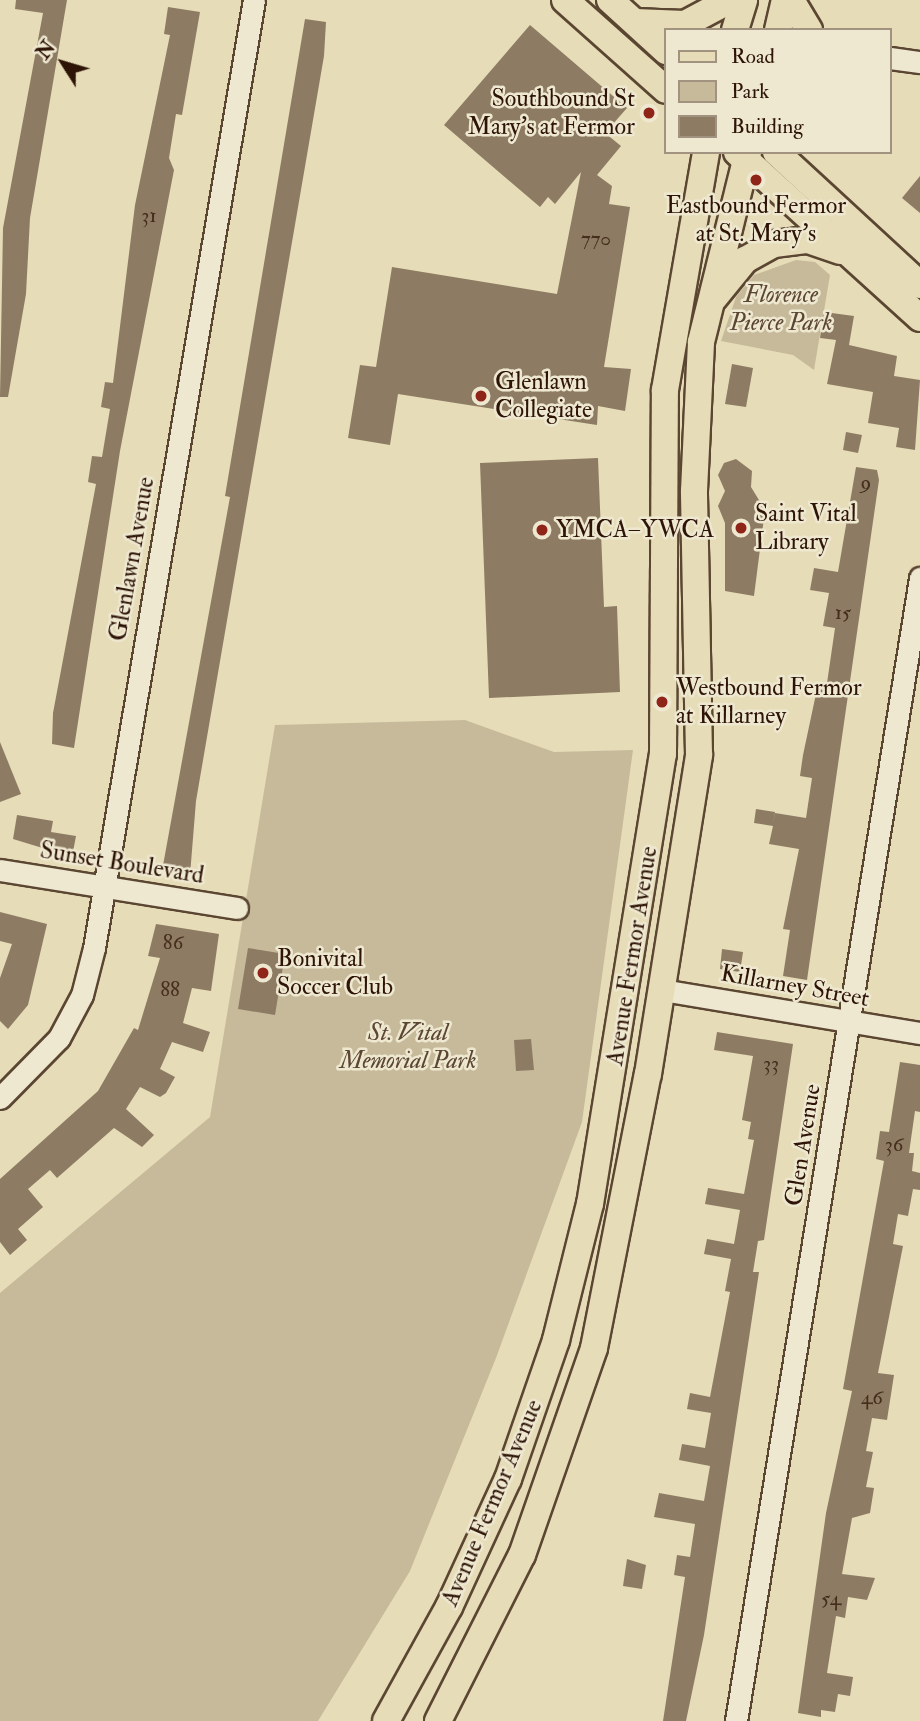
<!DOCTYPE html>
<meta charset="utf-8">
<style>
body{margin:0}
#map{position:relative;width:920px;height:1721px;overflow:hidden;background:#e6dcb8;font-family:"IM FELL Double Pica",serif}
div>[style]{position:absolute}
[style*='--x']{left:calc(var(--x)*1px);top:calc(var(--y)*1px);width:calc(var(--w)*1px);rotate:calc(var(--a)*1deg)}
.green>*{inset:0;background:#c7ba9a}
.building>*{inset:0;background:#8d7c63}
.roads{filter:drop-shadow(2px 0 #5b4632) drop-shadow(-2px 0 #5b4632) drop-shadow(0 2px #5b4632) drop-shadow(0 -2px #5b4632)}
.minor>*{height:21px;margin:-10.5px;padding:0 10.5px;transform-origin:10.5px;border-radius:10.5px;background:#efe8d1}
.major>*{height:26px;margin:-13px;padding:0 13px;transform-origin:13px;border-radius:13px;background:#e6dcb8}
.dots>*{width:19px;height:19px;translate:-50% -50%;box-sizing:border-box;border:4px solid #efe8d1;border-radius:50%}
span{translate:-50% -50%;white-space:nowrap;text-align:center;line-height:1.15;-webkit-text-stroke:5px #efe8d1;paint-order:stroke}
.number-label{font-size:21px;color:#452e1d}
.number-label span{-webkit-text-stroke-width:0}
.poi-label{font-size:24px;color:#2d1406}
.right{translate:-100% -50%;text-align:right}
.left{translate:0 -50%;text-align:left}
.park-label{font-size:24px;color:#5b4632;font-style:italic}
.street-label{font-size:24px;color:#2d1406}
.legend{position:absolute;left:664px;top:28px;width:228px;height:126px;box-sizing:border-box;background:#efe8d1;border:2px solid #a19380;margin:0;padding:9px 12px;list-style:none;font-size:21px;color:#2d1406}
.legend li{display:flex;align-items:center;gap:14px;height:35px}
.legend b{width:35px;border:2px solid #a19380}
.north{position:absolute;left:28px;top:28px;width:70px;height:70px;-webkit-text-stroke:5px #efe8d1;paint-order:stroke;rotate:307deg;font-size:19px;font-weight:700;line-height:28px;text-align:center;color:#2d1406}
.north::after{content:'';display:block;margin:auto;width:24px;height:32px;background:#2d1406;clip-path:polygon(50% 0,100% 100%,50% 72%,0 100%)}
</style>
<div id="map">
<div class="green">
<i style="clip-path:polygon(796px 260px,815px 262px,830px 275px,814px 370px,793px 355px,721px 341px,736px 297px,754px 275px)"></i>
<i style="clip-path:polygon(465px 720px,554px 752px,633px 750px,582px 1122px,496px 1358px,410px 1571px,318px 1721px,0 1721px,0 1293px,210px 1117px,275px 725px)"></i>
</div>
<div class="building">
<i style="clip-path:polygon(16px 0,67px 0,30px 218px,26px 294px,8px 397px,0 397px,3px 228px,43px 13px,15px 9px)"></i>
<i style="clip-path:polygon(168px 7px,200px 12px,182px 115px,176px 114px,169px 158px,174px 170px,120px 451px,74px 748px,52px 744px,53px 713px,96px 484px,88px 482px,92px 456px,102px 457px,110px 409px,101px 407px,105px 382px,113px 383px,135px 205px,170px 35px,164px 34px)"></i>
<i style="clip-path:polygon(305px 19px,326px 22px,324px 56px,196px 801px,190px 875px,162px 871px,230px 497px,225px 496px)"></i>
<i style="clip-path:polygon(530px 25px,627px 108px,605px 133px,621px 146px,597px 175px,612px 186px,609px 204px,630px 207px,604px 367px,631px 369px,625px 411px,598px 406px,597px 425px,398px 394px,390px 445px,348px 438px,360px 365px,376px 367px,392px 267px,557px 294px,581px 172px,555px 204px,548px 197px,540px 207px,444px 125px)"></i>
<i style="clip-path:polygon(920px 176px,920px 213px,902px 198px)"></i>
<i style="clip-path:polygon(824px 312px,854px 316px,849px 345px,897px 356px,894px 376px,920px 380px,915px 450px,896px 447px,899px 428px,868px 423px,873px 392px,827px 384px,836px 340px,820px 338px)"></i>
<i style="clip-path:polygon(732px 364px,753px 368px,746px 407px,725px 404px)"></i>
<i style="clip-path:polygon(846px 432px,862px 435px,858px 453px,843px 450px)"></i>
<i style="clip-path:polygon(598px 458px,604px 607px,617px 606px,620px 692px,489px 698px,480px 463px)"></i>
<i style="clip-path:polygon(736px 459px,752px 471px,751px 487px,765px 510px,754px 596px,725px 591px,725px 523px,718px 506px,725px 491px,718px 475px,724px 463px)"></i>
<i style="clip-path:polygon(856px 467px,877px 470px,879px 480px,807px 980px,783px 976px,790px 930px,783px 929px,799px 849px,769px 844px,773px 826px,754px 823px,756px 809px,775px 812px,773px 824px,775px 813px,806px 818px,812px 778px,800px 776px,803px 755px,817px 689px,826px 690px,835px 628px,823px 626px,829px 593px,810px 590px,814px 568px,838px 572px)"></i>
<i style="clip-path:polygon(0 742px,21px 794px,0 802px)"></i>
<i style="clip-path:polygon(17px 815px,53px 821px,51px 832px,76px 836px,72px 857px,13px 839px)"></i>
<i style="clip-path:polygon(0 912px,47px 924px,28px 1005px,8px 1029px,0 1021px,0 978px,12px 944px,0 941px)"></i>
<i style="clip-path:polygon(156px 924px,219px 934px,211px 991px,192px 988px,183px 1023px,210px 1032px,203px 1052px,172px 1042px,160px 1069px,175px 1077px,166px 1093px,160px 1097px,140px 1087px,126px 1109px,154px 1135px,142px 1147px,114px 1128px,57px 1178px,50px 1170px,28px 1189px,43px 1207px,18px 1229px,27px 1240px,10px 1255px,0 1242px,0 1179px,98px 1091px,134px 1028px,138px 1030px,160px 958px,148px 956px)"></i>
<i style="clip-path:polygon(248px 948px,285px 954px,275px 1015px,238px 1009px)"></i>
<i style="clip-path:polygon(722px 949px,743px 952px,740px 972px,720px 969px)"></i>
<i style="clip-path:polygon(717px 1032px,793px 1044px,764px 1240px,758px 1241px,753px 1272px,759px 1272px,704px 1635px,686px 1721px,663px 1721px,685px 1577px,674px 1575px,677px 1555px,690px 1557px,695px 1524px,654px 1517px,659px 1493px,704px 1501px,710px 1466px,679px 1460px,682px 1444px,705px 1448px,711px 1413px,687px 1409px,690px 1393px,710px 1397px,730px 1292px,725px 1291px,731px 1259px,704px 1254px,707px 1239px,734px 1244px,740px 1210px,705px 1204px,708px 1188px,744px 1194px,754px 1140px,748px 1139px,751px 1122px,742px 1120px,753px 1056px,714px 1050px)"></i>
<i style="clip-path:polygon(531px 1039px,534px 1070px,516px 1071px,514px 1040px)"></i>
<i style="clip-path:polygon(900px 1062px,920px 1065px,920px 1112px,915px 1111px,909px 1153px,914px 1153px,912px 1171px,920px 1173px,920px 1190px,913px 1189px,908px 1216px,898px 1214px,893px 1244px,903px 1246px,878px 1373px,894px 1375px,887px 1420px,872px 1418px,866px 1451px,873px 1452px,866px 1487px,874px 1488px,870px 1513px,852px 1518px,842px 1574px,875px 1578px,867px 1600px,848px 1597px,845px 1618px,836px 1616px,827px 1673px,853px 1677px,850px 1696px,838px 1694px,835px 1712px,821px 1710px,821px 1717px,798px 1713px,826px 1513px,852px 1391px,843px 1389px,884px 1161px,876px 1159px,880px 1131px,889px 1132px)"></i>
<i style="clip-path:polygon(627px 1559px,646px 1565px,642px 1589px,623px 1586px)"></i>
</div>
<div class="roads">
<div class="minor">
<i style="--x:890;--y:58;--w:30;--a:8"></i>
<i style="--x:0;--y:870;--w:240;--a:9.1"></i>
<i style="--x:662;--y:990;--w:262;--a:9.5"></i>
<i style="--x:0;--y:1098;--w:84;--a:-45.5"></i>
<i style="--x:59;--y:1038;--w:49;--a:-61.9"></i>
<i style="--x:82;--y:995;--w:49;--a:-75.7"></i>
<i style="--x:94;--y:948;--w:961;--a:-80.42"></i>
<i style="--x:736;--y:1721;--w:1158;--a:-80.85"></i>
</div>
<div class="major">
<i style="--x:565;--y:0;--w:135;--a:41.7"></i>
<i style="--x:610;--y:0;--w:76;--a:42.3"></i>
<i style="--x:791;--y:0;--w:35;--a:59"></i>
<i style="--x:635;--y:22;--w:50;--a:2.3"></i>
<i style="--x:685;--y:24;--w:51;--a:-28.1"></i>
<i style="--x:735;--y:30;--w:31;--a:-73"></i>
<i style="--x:778;--y:30;--w:31;--a:-77"></i>
<i style="--x:737;--y:152;--w:247;--a:42.2"></i>
<i style="--x:776;--y:152;--w:196;--a:42.7"></i>
<i style="--x:714;--y:298;--w:49;--a:-50.8"></i>
<i style="--x:745;--y:260;--w:33;--a:-29"></i>
<i style="--x:774;--y:244;--w:34;--a:-7"></i>
<i style="--x:808;--y:240;--w:34;--a:19"></i>
<i style="--x:386;--y:1721;--w:130;--a:-61.1"></i>
<i style="--x:449;--y:1607;--w:141;--a:-65.3"></i>
<i style="--x:508;--y:1479;--w:147;--a:-70.9"></i>
<i style="--x:556;--y:1340;--w:140;--a:-76"></i>
<i style="--x:590;--y:1204;--w:456;--a:-80.8"></i>
<i style="--x:663;--y:754;--w:364;--a:-89.7"></i>
<i style="--x:665;--y:390;--w:242;--a:-80.2"></i>
<i style="--x:438;--y:1721;--w:186;--a:-63.2"></i>
<i style="--x:522;--y:1555;--w:219;--a:-70.8"></i>
<i style="--x:594;--y:1348;--w:279;--a:-78.9"></i>
<i style="--x:648;--y:1074;--w:323;--a:-80.9"></i>
<i style="--x:699;--y:755;--w:264;--a:-91.1"></i>
<i style="--x:694;--y:491;--w:149;--a:-87.3"></i>
<i style="--x:701;--y:342;--w:196;--a:-76.1"></i>
</div>
</div>
<div class="dots">
<i style="left:649px;top:113px;background:#8f2418"></i>
<i style="left:756px;top:180px;background:#8f2418"></i>
<i style="left:481px;top:396px;background:#8f2418"></i>
<i style="left:741px;top:528px;background:#8f2418"></i>
<i style="left:542px;top:530px;background:#8f2418"></i>
<i style="left:662px;top:702px;background:#8f2418"></i>
<i style="left:263px;top:973px;background:#8f2418"></i>
</div>
<div class="number-label">
<span style="left:149px;top:216px">31</span>
<span style="left:596px;top:239px">770</span>
<span style="left:866px;top:483px">9</span>
<span style="left:843px;top:613px">15</span>
<span style="left:173px;top:943px">86</span>
<span style="left:170px;top:990px">88</span>
<span style="left:771px;top:1064px">33</span>
<span style="left:894px;top:1145px">36</span>
<span style="left:872px;top:1398px">46</span>
<span style="left:831px;top:1599px">54</span>
</div>
<div class="poi-label">
<span class="right" style="left:635px;top:113px">Southbound St<br>Mary's at Fermor</span>
<span style="left:756px;top:220px">Eastbound Fermor<br>at St. Mary's</span>
<span class="left" style="left:495px;top:396px">Glenlawn<br>Collegiate</span>
<span class="left" style="left:755px;top:528px">Saint Vital<br>Library</span>
<span class="left" style="left:556px;top:530px">YMCA–YWCA</span>
<span class="left" style="left:676px;top:702px">Westbound Fermor<br>at Killarney</span>
<span class="left" style="left:277px;top:973px">Bonivital<br>Soccer Club</span>
</div>
<div class="park-label">
<span style="left:781px;top:309px">Florence<br>Pierce Park</span>
<span style="left:408px;top:1047px">St. Vital<br>Memorial Park</span>
</div>
<div class="street-label">
<span style="left:132px;top:559px;rotate:-80deg">Glenlawn Avenue</span>
<span style="left:122px;top:863px;rotate:9deg">Sunset Boulevard</span>
<span style="left:632px;top:956px;rotate:-81deg">Avenue Fermor Avenue</span>
<span style="left:795px;top:986px;rotate:10deg">Killarney Street</span>
<span style="left:803px;top:1145px;rotate:-81deg">Glen Avenue</span>
<span style="left:492px;top:1503px;rotate:-67deg">Avenue Fermor Avenue</span>
</div>
<ul class="legend">
<li><b style="height:9px;background:#e6dcb8"></b>Road</li>
<li><b style="height:19px;background:#c7ba9a"></b>Park</li>
<li><b style="height:19px;background:#8d7c63"></b>Building</li>
</ul>
<div class="north">N</div>
</div>
